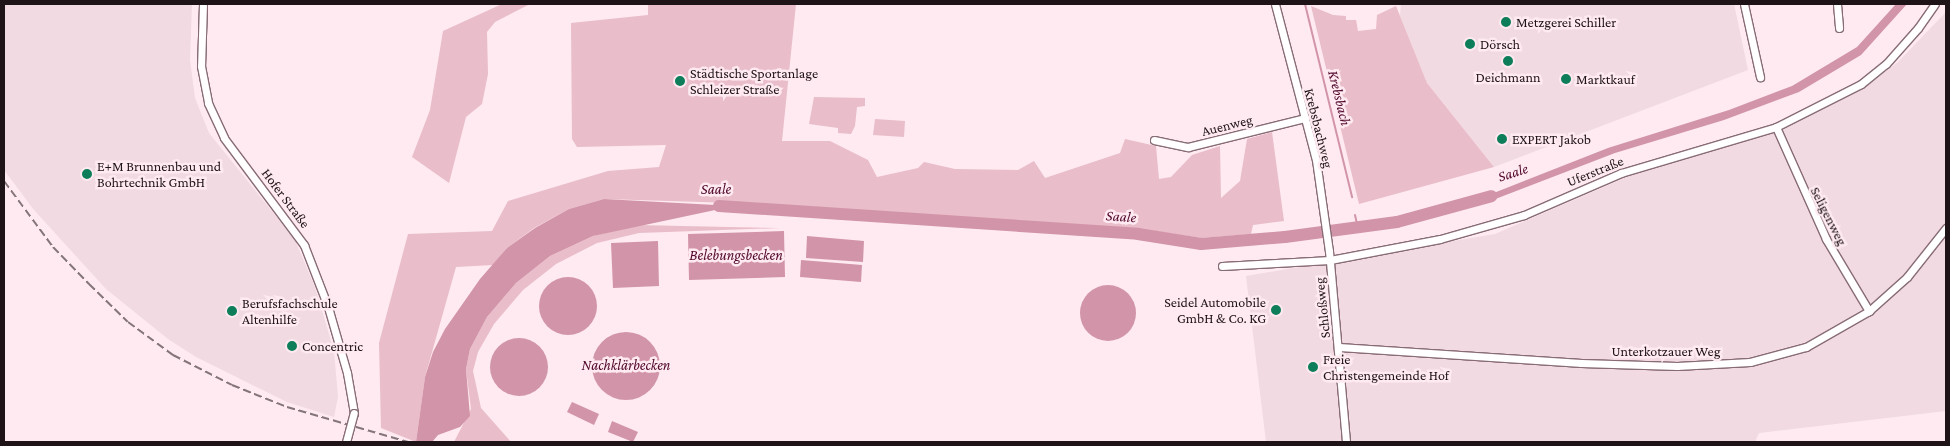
<!DOCTYPE html>
<meta charset="utf-8">
<style>
body{margin:0}
#map{position:relative;width:1950px;height:446px;overflow:hidden;background:#feeaf0;font-family:"Crimson Pro",serif}
div>[style]{position:absolute}
[style*='--x']{left:calc(var(--x)*1px);top:calc(var(--y)*1px);width:calc(var(--w)*1px);rotate:calc(var(--a)*1deg)}
.built>*{inset:0;background:#f1dae1}
.green>*{inset:0;background:#e9bdca}
.water>*{inset:0;background:#d294a8}
.round{border-radius:50%}
.stream>*{height:2px;margin:-1px;padding:0 1px;transform-origin:1px;border-radius:1px;background:#d294a8}
.river>*{height:12px;margin:-6px;padding:0 6px;transform-origin:6px;border-radius:6px;background:#d294a8}
.roads{filter:drop-shadow(1px 0 #886c75) drop-shadow(-1px 0 #886c75) drop-shadow(0 1px #886c75) drop-shadow(0 -1px #886c75)}
.street>*{height:7px;margin:-3.5px;padding:0 3.5px;transform-origin:3.5px;border-radius:3.5px;background:#fff}
.rail>*{height:2px;margin-top:-1px;transform-origin:0;background:repeating-linear-gradient(90deg,#84757a 0 8px,transparent 0 12px)}
.bridges{filter:drop-shadow(1px 0 #886c75) drop-shadow(-1px 0 #886c75) drop-shadow(0 1px #886c75) drop-shadow(0 -1px #886c75)}
.street-bridge>*{height:7px;margin:-3.5px;padding:0 3.5px;transform-origin:3.5px;border-radius:3.5px;background:#fff}
.dots>*{width:14px;height:14px;translate:-50% -50%;box-sizing:border-box;border:2px solid #feeaf0;border-radius:50%}
span{translate:-50% -50%;white-space:nowrap;text-align:center;line-height:1.15;-webkit-text-stroke:5px #feeaf0;paint-order:stroke}
.poi-label{font-size:14px;color:#1e1317}
.left{translate:0 -50%;text-align:left}
.right{translate:-100% -50%;text-align:right}
.street-label{font-size:14px;color:#1e1317}
.water-label{font-size:15px;color:#51072b;font-style:italic}
.frame{position:absolute;inset:0;border:5px solid #1e1317;pointer-events:none}
</style>
<div id="map">
<div class="built">
<i style="clip-path:polygon(4px 4px,192px 4px,190px 60px,195px 98px,209px 133px,295px 240px,315px 287px,334px 351px,338px 397px,334px 417px,287px 402px,196px 357px,168px 339px,106px 289px,34px 210px,4px 170px)"></i>
<i style="clip-path:polygon(1401px 4px,1734px 4px,1748px 70px,1494px 167px,1427px 83px,1400px 16px)"></i>
<i style="clip-path:polygon(1946px 12px,1946px 411px,1759px 433px,1755px 442px,1266px 442px,1246px 276px,1495px 234px,1641px 171px,1736px 143px,1833px 103px,1864px 88px,1898px 62px)"></i>
</div>
<div class="green">
<i style="clip-path:polygon(502px 4px,530px 4px,495px 22px,487px 32px,488px 74px,482px 104px,466px 117px,449px 183px,412px 157px,430px 110px,443px 31px)"></i>
<i style="clip-path:polygon(648px 4px,796px 4px,782px 141px,830px 141px,868px 160px,877px 177px,918px 168px,924px 162px,955px 169px,1018px 170px,1034px 161px,1045px 178px,1120px 153px,1125px 139px,1156px 146px,1159px 179px,1171px 177px,1192px 155px,1220px 146px,1221px 198px,1240px 181px,1247px 139px,1272px 132px,1284px 221px,1253px 225px,1251px 234px,1201px 238px,1134px 228px,734px 203px,604px 199px,569px 209px,534px 228px,507px 248px,493px 265px,456px 267px,425px 377px,416px 442px,381px 428px,379px 343px,408px 234px,492px 231px,508px 201px,608px 171px,659px 167px,666px 145px,577px 147px,572px 139px,571px 23px,648px 15px)"></i>
<i style="clip-path:polygon(1311px 6px,1333px 15px,1346px 16px,1346px 20px,1356px 20px,1358px 31px,1376px 29px,1377px 15px,1396px 6px,1427px 83px,1494px 167px,1359px 204px)"></i>
<i style="clip-path:polygon(814px 97px,865px 98px,865px 106px,857px 107px,855px 126px,851px 134px,838px 133px,838px 128px,809px 124px)"></i>
<i style="clip-path:polygon(875px 119px,905px 121px,904px 137px,873px 135px)"></i>
<i style="clip-path:polygon(636px 225px,780px 228px,639px 233px,597px 243px,556px 264px,523px 290px,494px 324px,478px 352px,473px 371px,481px 408px,511px 442px,454px 442px,471px 409px,466px 369px,470px 349px,487px 317px,516px 283px,550px 256px,593px 236px)"></i>
</div>
<div class="water">
<i style="clip-path:polygon(1896px 4px,1907px 4px,1861px 55px,1799px 92px,1724px 120px,1615px 153px,1477px 206px,1476px 200px,1608px 148px,1729px 110px,1792px 86px,1857px 47px)"></i>
<i style="clip-path:polygon(604px 199px,734px 206px,593px 236px,550px 256px,516px 283px,487px 317px,470px 349px,466px 369px,470px 416px,460px 427px,438px 435px,432px 442px,416px 442px,425px 377px,433px 352px,445px 329px,480px 279px,507px 248px,535px 228px,569px 209px)"></i>
<i style="clip-path:polygon(784px 231px,785px 277px,689px 280px,688px 234px)"></i>
<i style="clip-path:polygon(807px 236px,864px 241px,863px 262px,806px 258px)"></i>
<i style="clip-path:polygon(658px 241px,659px 286px,613px 288px,611px 243px)"></i>
<i style="clip-path:polygon(801px 260px,862px 265px,861px 282px,800px 277px)"></i>
<i class="round" style="left:539px;top:277px;width:58px;height:58px"></i>
<i class="round" style="left:1080px;top:285px;width:56px;height:56px"></i>
<i class="round" style="left:592px;top:332px;width:68px;height:68px"></i>
<i class="round" style="left:490px;top:338px;width:58px;height:58px"></i>
<i style="clip-path:polygon(572px 402px,599px 414px,594px 425px,567px 412px)"></i>
<i style="clip-path:polygon(612px 421px,638px 432px,633px 442px,608px 432px)"></i>
</div>
<div class="stream">
<i style="--x:1305;--y:4;--w:199;--a:76.3"></i>
<i style="--x:1355;--y:215;--w:13;--a:77"></i>
</div>
<div class="river">
<i style="--x:719;--y:206;--w:420;--a:3.8"></i>
<i style="--x:1138;--y:234;--w:64;--a:9"></i>
<i style="--x:1201;--y:244;--w:84;--a:-4.8"></i>
<i style="--x:1285;--y:237;--w:113;--a:-7.6"></i>
<i style="--x:1397;--y:222;--w:98;--a:-15.3"></i>
</div>
<div class="roads">
<div class="street">
<i style="--x:203;--y:4;--w:62;--a:91.8"></i>
<i style="--x:201;--y:66;--w:38;--a:79"></i>
<i style="--x:208;--y:103;--w:38;--a:65"></i>
<i style="--x:224;--y:138;--w:134;--a:53.2"></i>
<i style="--x:304;--y:245;--w:66;--a:68.8"></i>
<i style="--x:328;--y:307;--w:69;--a:73.9"></i>
<i style="--x:347;--y:373;--w:41;--a:80.1"></i>
<i style="--x:1275;--y:4;--w:161;--a:75.3"></i>
<i style="--x:1316;--y:160;--w:92;--a:81.9"></i>
<i style="--x:1329;--y:251;--w:192;--a:84.9"></i>
<i style="--x:1744;--y:4;--w:75;--a:77.6"></i>
<i style="--x:1837;--y:4;--w:24;--a:85"></i>
<i style="--x:1776;--y:127;--w:123;--a:65.9"></i>
<i style="--x:1826;--y:239;--w:84;--a:59.2"></i>
<i style="--x:1154;--y:140;--w:35;--a:12"></i>
<i style="--x:1188;--y:147;--w:121;--a:-13.9"></i>
<i style="--x:1222;--y:266;--w:108;--a:-3.2"></i>
<i style="--x:1330;--y:260;--w:112;--a:-10.8"></i>
<i style="--x:1440;--y:239;--w:87;--a:-15.9"></i>
<i style="--x:1524;--y:215;--w:106;--a:-23.4"></i>
<i style="--x:1621;--y:173;--w:162;--a:-16.5"></i>
<i style="--x:1776;--y:127;--w:95;--a:-26.8"></i>
<i style="--x:1861;--y:84;--w:32;--a:-39"></i>
<i style="--x:1886;--y:64;--w:48;--a:-48.4"></i>
<i style="--x:1918;--y:28;--w:29;--a:-55"></i>
<i style="--x:1339;--y:347;--w:243;--a:3.8"></i>
<i style="--x:1581;--y:363;--w:96;--a:1.8"></i>
<i style="--x:1677;--y:366;--w:73;--a:-3.1"></i>
<i style="--x:1750;--y:362;--w:58;--a:-15"></i>
<i style="--x:1806;--y:347;--w:73;--a:-29.7"></i>
<i style="--x:1869;--y:311;--w:51;--a:-41.8"></i>
<i style="--x:1907;--y:277;--w:63;--a:-51.5"></i>
</div>
</div>
<div class="rail">
<i style="--x:4;--y:181;--w:82;--a:53.4"></i>
<i style="--x:53;--y:247;--w:52;--a:45.8"></i>
<i style="--x:89;--y:284;--w:54;--a:44.3"></i>
<i style="--x:128;--y:322;--w:56;--a:36.3"></i>
<i style="--x:173;--y:355;--w:66;--a:27"></i>
<i style="--x:232;--y:385;--w:59;--a:21.8"></i>
<i style="--x:287;--y:407;--w:126;--a:16.1"></i>
</div>
<div class="bridges">
<div class="street-bridge">
<i style="--x:346;--y:442;--w:30;--a:-75"></i>
</div>
</div>
<div class="dots">
<i style="left:1506px;top:22px;background:#0e7d59"></i>
<i style="left:1470px;top:44px;background:#0e7d59"></i>
<i style="left:1508px;top:61px;background:#0e7d59"></i>
<i style="left:1566px;top:79px;background:#0e7d59"></i>
<i style="left:680px;top:81px;background:#0e7d59"></i>
<i style="left:1502px;top:139px;background:#0e7d59"></i>
<i style="left:87px;top:174px;background:#0e7d59"></i>
<i style="left:1276px;top:310px;background:#0e7d59"></i>
<i style="left:232px;top:311px;background:#0e7d59"></i>
<i style="left:292px;top:346px;background:#0e7d59"></i>
<i style="left:1313px;top:367px;background:#0e7d59"></i>
</div>
<div class="poi-label">
<span class="left" style="left:1516px;top:22px">Metzgerei Schiller</span>
<span class="left" style="left:1480px;top:44px">Dörsch</span>
<span class="left" style="left:690px;top:81px">Städtische Sportanlage<br>Schleizer Straße</span>
<span style="left:1508px;top:77px">Deichmann</span>
<span class="left" style="left:1576px;top:79px">Marktkauf</span>
<span class="left" style="left:1512px;top:139px">EXPERT Jakob</span>
<span class="left" style="left:97px;top:174px">E+M Brunnenbau und<br>Bohrtechnik GmbH</span>
<span class="right" style="left:1266px;top:310px">Seidel Automobile<br>GmbH &amp; Co. KG</span>
<span class="left" style="left:242px;top:311px">Berufsfachschule<br>Altenhilfe</span>
<span class="left" style="left:302px;top:346px">Concentric</span>
<span class="left" style="left:1323px;top:367px">Freie<br>Christengemeinde Hof</span>
</div>
<div class="street-label">
<span style="left:1227px;top:125px;rotate:-14deg">Auenweg</span>
<span style="left:1319px;top:128px;rotate:76deg">Krebsbachweg</span>
<span style="left:1595px;top:171px;rotate:-22deg">Uferstraße</span>
<span style="left:286px;top:198px;rotate:53deg">Hofer Straße</span>
<span style="left:1829px;top:216px;rotate:63deg">Seligenweg</span>
<span style="left:1322px;top:308px;rotate:-96deg">Schloßweg</span>
<span style="left:1666px;top:351px">Unterkotzauer Weg</span>
</div>
<div class="water-label">
<span style="left:1339px;top:98px;rotate:76deg">Krebsbach</span>
<span style="left:1513px;top:173px;rotate:-18deg">Saale</span>
<span style="left:716px;top:190px">Saale</span>
<span style="left:1121px;top:217px;rotate:4deg">Saale</span>
<span style="left:736px;top:256px">Belebungsbecken</span>
<span style="left:626px;top:366px">Nachklärbecken</span>
</div>
<div class="frame"></div>
</div>
